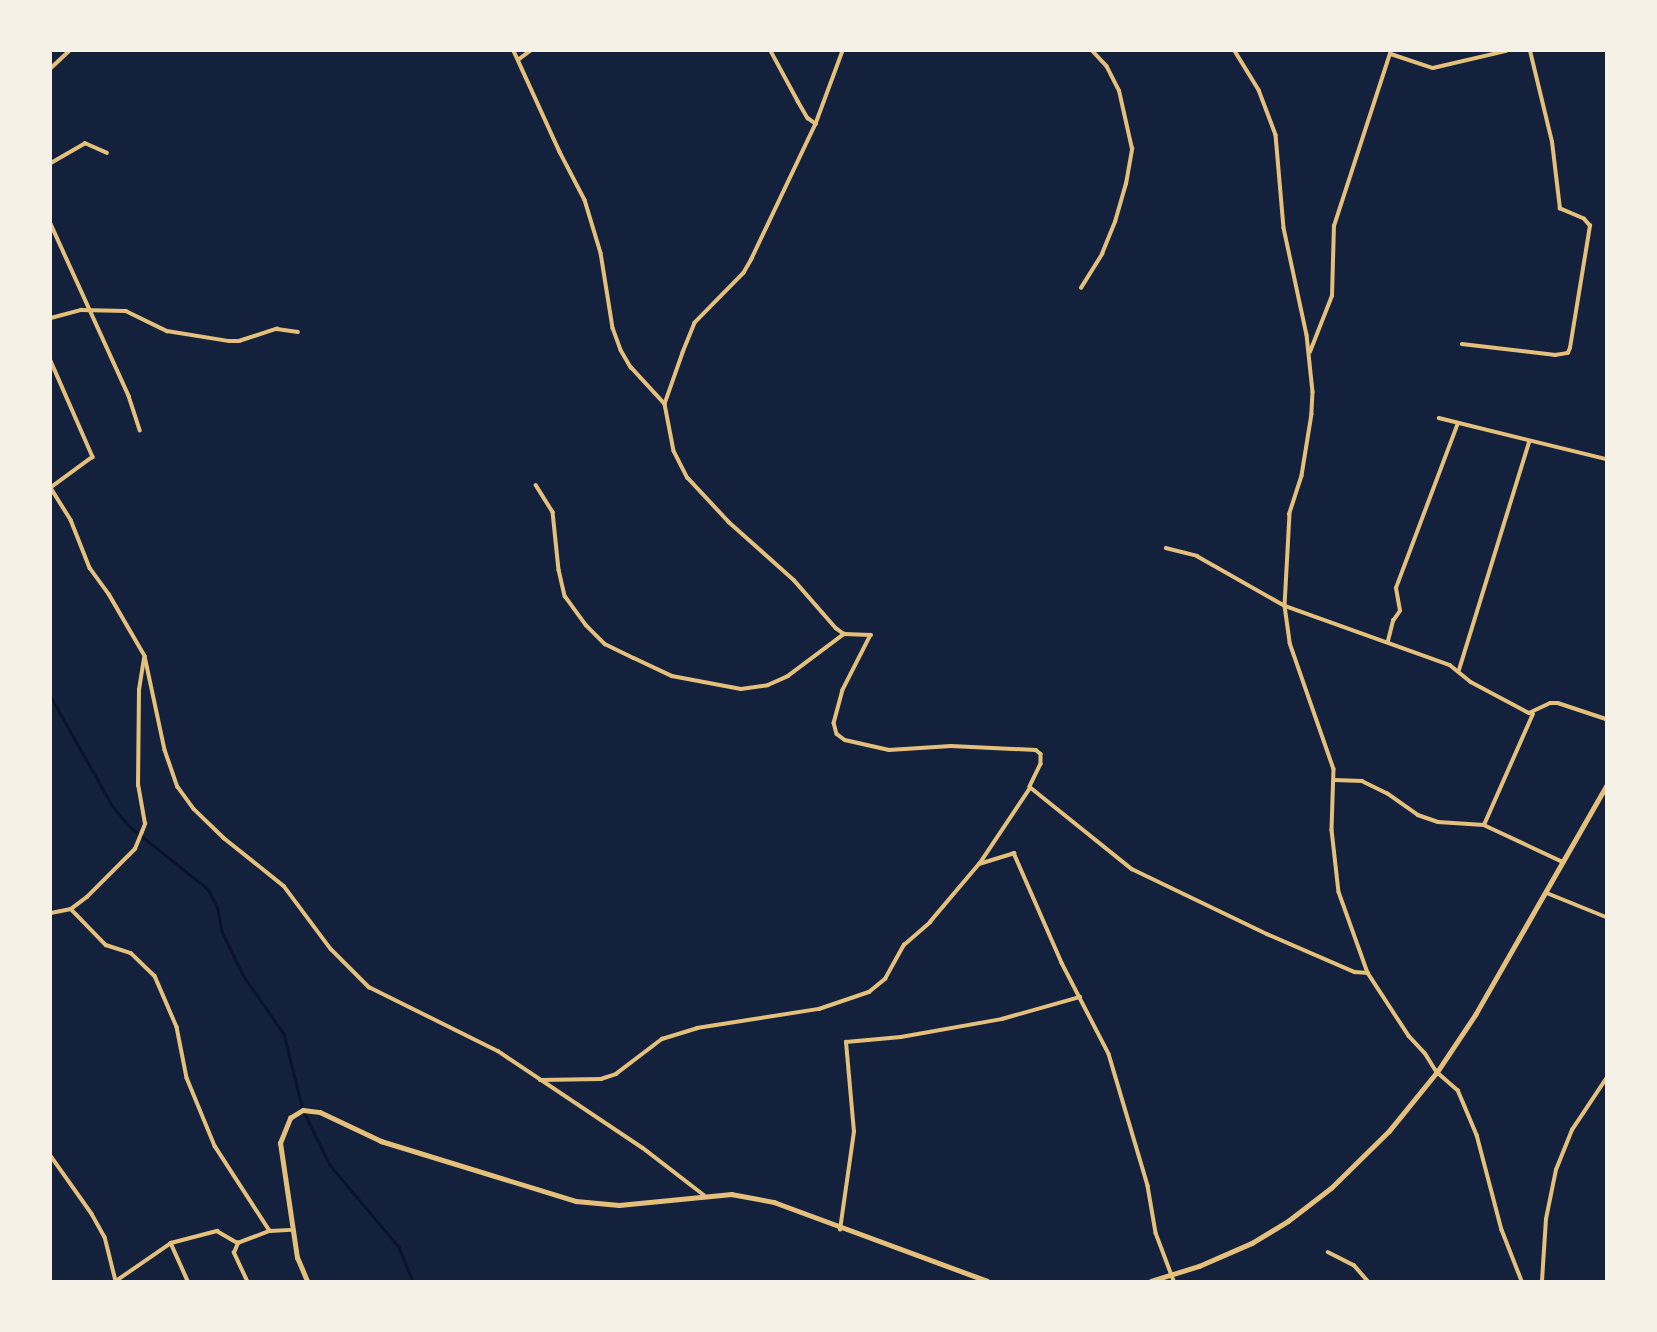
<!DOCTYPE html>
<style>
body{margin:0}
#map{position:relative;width:1657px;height:1332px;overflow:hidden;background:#14213d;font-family:Merriweather,serif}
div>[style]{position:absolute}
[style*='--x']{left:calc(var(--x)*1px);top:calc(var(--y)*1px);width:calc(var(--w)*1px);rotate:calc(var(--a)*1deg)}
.stream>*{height:2.5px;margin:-1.25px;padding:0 1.25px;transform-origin:1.25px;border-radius:1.25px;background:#0b132b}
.minor>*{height:3.5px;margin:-1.75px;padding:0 1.75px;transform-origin:1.75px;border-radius:1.75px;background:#e5c07b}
.secondary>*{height:4.5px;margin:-2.25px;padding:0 2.25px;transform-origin:2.25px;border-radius:2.25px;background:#e5c07b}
span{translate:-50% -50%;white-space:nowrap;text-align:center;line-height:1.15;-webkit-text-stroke:7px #f6f1e7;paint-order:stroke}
.frame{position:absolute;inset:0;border:52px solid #f6f1e7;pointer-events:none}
</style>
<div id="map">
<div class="stream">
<i style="--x:51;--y:697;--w:124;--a:60.5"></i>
<i style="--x:112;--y:805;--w:26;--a:51"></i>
<i style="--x:128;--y:825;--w:102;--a:38.7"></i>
<i style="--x:208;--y:889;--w:22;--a:63"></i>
<i style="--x:218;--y:909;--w:22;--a:80"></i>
<i style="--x:222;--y:931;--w:49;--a:64.5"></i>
<i style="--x:243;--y:975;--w:72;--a:55.2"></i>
<i style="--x:284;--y:1034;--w:78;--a:76"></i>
<i style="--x:303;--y:1110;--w:61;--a:63.9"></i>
<i style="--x:330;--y:1165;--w:107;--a:49.9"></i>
<i style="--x:399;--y:1247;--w:37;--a:68"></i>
</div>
<div class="minor">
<i style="--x:514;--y:51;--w:111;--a:65.5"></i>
<i style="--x:560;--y:152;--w:54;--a:62.5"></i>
<i style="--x:585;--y:200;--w:55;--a:73.2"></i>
<i style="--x:601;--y:253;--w:76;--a:80.9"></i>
<i style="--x:613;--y:328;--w:23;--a:70"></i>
<i style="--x:621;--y:350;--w:20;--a:60"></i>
<i style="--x:631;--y:367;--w:50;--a:47.4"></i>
<i style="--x:771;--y:51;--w:57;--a:61.6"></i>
<i style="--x:798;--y:101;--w:20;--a:60"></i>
<i style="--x:808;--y:118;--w:10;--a:37"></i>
<i style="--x:843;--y:51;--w:78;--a:110.3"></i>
<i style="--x:816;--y:124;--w:149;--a:115.4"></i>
<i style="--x:752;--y:259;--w:16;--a:120"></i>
<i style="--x:744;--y:273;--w:70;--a:134.4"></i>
<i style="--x:695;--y:323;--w:32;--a:112"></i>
<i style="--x:683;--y:353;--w:54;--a:109.4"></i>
<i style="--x:665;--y:404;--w:48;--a:79.2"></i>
<i style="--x:674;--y:451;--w:30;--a:63"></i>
<i style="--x:688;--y:478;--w:60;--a:47"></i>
<i style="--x:729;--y:522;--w:87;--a:41.7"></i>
<i style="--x:794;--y:580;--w:64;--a:48.8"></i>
<i style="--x:836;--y:628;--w:10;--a:37"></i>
<i style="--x:844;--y:634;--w:27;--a:2"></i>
<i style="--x:871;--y:635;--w:62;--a:117"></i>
<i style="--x:843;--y:690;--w:34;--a:105"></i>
<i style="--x:834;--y:723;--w:11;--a:75"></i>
<i style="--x:837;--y:734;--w:10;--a:37"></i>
<i style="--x:845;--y:740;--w:45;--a:12.8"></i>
<i style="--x:889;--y:750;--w:62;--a:-3.7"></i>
<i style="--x:951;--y:746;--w:85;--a:2.7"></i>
<i style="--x:1036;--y:750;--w:6;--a:39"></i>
<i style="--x:1041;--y:754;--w:10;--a:90"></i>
<i style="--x:1041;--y:764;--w:25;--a:116"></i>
<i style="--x:1030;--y:787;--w:131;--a:38.8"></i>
<i style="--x:1132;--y:869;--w:150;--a:25.7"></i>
<i style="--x:1267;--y:934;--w:96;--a:23.4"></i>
<i style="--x:1355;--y:972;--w:13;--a:4"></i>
<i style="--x:1235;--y:51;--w:46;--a:58.4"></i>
<i style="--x:1259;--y:90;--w:48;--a:69.3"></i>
<i style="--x:1276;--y:135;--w:93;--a:85.1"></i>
<i style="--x:1284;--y:228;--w:109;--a:77.9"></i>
<i style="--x:1307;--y:335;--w:57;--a:84"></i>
<i style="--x:1313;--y:392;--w:22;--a:93"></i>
<i style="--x:1312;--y:414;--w:63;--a:99.2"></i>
<i style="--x:1302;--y:476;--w:40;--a:108"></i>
<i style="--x:1290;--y:514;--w:92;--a:93.1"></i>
<i style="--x:1285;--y:606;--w:37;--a:82"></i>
<i style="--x:1290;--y:643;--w:133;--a:70.8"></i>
<i style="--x:1334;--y:769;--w:61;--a:91.9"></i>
<i style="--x:1332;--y:830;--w:62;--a:83.6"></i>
<i style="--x:1339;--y:892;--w:86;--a:70.3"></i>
<i style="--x:1368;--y:973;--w:75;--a:56.9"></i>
<i style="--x:1409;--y:1036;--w:23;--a:47"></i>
<i style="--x:1425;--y:1053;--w:22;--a:58"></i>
<i style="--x:1437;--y:1072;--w:28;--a:41"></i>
<i style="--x:1458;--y:1090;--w:49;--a:67.1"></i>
<i style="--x:1477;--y:1135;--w:98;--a:75.3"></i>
<i style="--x:1502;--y:1230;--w:55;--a:68.6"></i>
<i style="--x:1391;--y:54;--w:44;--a:18.4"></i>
<i style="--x:1433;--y:68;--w:75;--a:-13.1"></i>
<i style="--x:518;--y:60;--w:15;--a:-37"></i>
<i style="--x:51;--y:68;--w:25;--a:-43"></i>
<i style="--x:51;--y:163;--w:39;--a:-30"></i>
<i style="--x:85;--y:143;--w:24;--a:24"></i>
<i style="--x:51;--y:224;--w:189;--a:65.6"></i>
<i style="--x:129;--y:396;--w:36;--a:72"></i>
<i style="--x:1081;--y:288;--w:40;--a:-58"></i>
<i style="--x:1102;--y:254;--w:35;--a:-68"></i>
<i style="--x:1115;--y:222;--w:40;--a:-74"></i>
<i style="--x:1126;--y:184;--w:36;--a:-80"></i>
<i style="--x:1132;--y:149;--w:59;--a:-102.6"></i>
<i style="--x:1119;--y:91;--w:27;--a:-117"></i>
<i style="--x:1107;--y:67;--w:22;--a:-133"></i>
<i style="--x:51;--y:318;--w:31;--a:-15"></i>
<i style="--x:81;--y:310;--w:45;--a:1.3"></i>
<i style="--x:126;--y:311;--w:46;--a:26"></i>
<i style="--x:167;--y:331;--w:63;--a:9.2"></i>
<i style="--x:229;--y:341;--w:10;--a:0"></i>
<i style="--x:239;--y:341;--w:40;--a:-18"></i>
<i style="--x:277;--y:329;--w:21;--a:8"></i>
<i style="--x:1462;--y:344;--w:94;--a:6.7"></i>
<i style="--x:1555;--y:355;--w:13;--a:-9"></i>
<i style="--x:1568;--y:353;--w:5;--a:-68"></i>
<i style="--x:1570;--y:348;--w:124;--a:-80.7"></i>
<i style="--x:1590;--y:226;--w:9;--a:-131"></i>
<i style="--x:1584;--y:219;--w:26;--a:-157"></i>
<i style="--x:1560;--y:209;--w:67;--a:-96.8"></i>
<i style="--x:1552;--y:142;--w:94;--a:-103.6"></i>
<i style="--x:1310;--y:352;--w:60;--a:-68.6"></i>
<i style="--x:1332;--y:296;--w:70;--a:-88.4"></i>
<i style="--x:1334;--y:226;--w:184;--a:-72"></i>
<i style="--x:51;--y:361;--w:105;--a:66.4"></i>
<i style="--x:93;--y:457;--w:52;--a:143.6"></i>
<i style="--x:1439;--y:418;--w:172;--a:13.8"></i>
<i style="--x:536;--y:485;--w:32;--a:58"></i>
<i style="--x:553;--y:512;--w:58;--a:84.1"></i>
<i style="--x:559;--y:570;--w:27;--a:77"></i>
<i style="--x:565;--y:596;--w:36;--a:54"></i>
<i style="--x:586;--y:625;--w:27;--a:45"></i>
<i style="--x:605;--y:644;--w:32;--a:26"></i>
<i style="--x:634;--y:658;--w:42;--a:25.3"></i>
<i style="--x:672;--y:676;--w:70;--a:10.7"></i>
<i style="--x:741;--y:689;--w:27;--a:-8"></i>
<i style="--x:768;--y:685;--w:22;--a:-24"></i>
<i style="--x:788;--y:676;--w:70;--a:-36.9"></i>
<i style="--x:51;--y:488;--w:38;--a:58"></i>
<i style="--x:71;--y:520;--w:52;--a:68.4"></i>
<i style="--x:90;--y:568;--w:32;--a:54"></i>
<i style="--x:109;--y:594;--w:72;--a:59.9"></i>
<i style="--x:145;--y:656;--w:96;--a:78"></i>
<i style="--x:165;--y:750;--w:39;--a:71"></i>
<i style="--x:178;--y:787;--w:27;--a:54"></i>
<i style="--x:194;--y:809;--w:42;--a:44"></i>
<i style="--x:224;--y:838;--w:77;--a:38.7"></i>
<i style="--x:284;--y:886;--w:79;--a:53.3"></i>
<i style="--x:331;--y:949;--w:54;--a:45"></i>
<i style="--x:369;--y:987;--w:144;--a:26.4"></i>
<i style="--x:498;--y:1051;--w:174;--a:33.8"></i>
<i style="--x:643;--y:1148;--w:77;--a:37.6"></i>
<i style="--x:1166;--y:548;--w:32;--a:14"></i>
<i style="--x:1197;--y:556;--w:101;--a:29.6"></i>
<i style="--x:1285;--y:606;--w:175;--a:19.7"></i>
<i style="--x:1450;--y:665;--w:27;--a:39"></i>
<i style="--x:1471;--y:682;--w:66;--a:28.1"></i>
<i style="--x:1529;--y:713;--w:23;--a:-25"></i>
<i style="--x:1550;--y:703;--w:8;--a:0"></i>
<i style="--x:1558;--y:703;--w:51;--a:18.4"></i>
<i style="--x:1388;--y:641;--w:21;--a:-76"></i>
<i style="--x:1393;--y:621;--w:12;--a:-55"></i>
<i style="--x:1400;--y:611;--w:23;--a:-100"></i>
<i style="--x:1396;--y:588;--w:176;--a:-69.4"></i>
<i style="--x:1459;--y:670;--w:239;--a:-72.9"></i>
<i style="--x:1335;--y:780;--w:27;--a:2"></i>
<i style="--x:1362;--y:781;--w:28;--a:26"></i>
<i style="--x:1387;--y:793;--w:38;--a:35"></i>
<i style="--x:1418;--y:815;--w:21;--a:19"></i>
<i style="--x:1438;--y:822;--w:46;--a:3.7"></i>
<i style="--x:1484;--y:825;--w:87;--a:25.1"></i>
<i style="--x:1484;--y:825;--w:121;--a:-66.2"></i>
<i style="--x:980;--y:863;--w:90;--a:-56.3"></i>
<i style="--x:1547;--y:893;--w:64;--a:22.1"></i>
<i style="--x:71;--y:909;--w:50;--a:45.8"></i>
<i style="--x:106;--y:945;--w:26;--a:18"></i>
<i style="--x:131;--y:953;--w:33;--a:44"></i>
<i style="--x:155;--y:976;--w:56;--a:66.7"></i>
<i style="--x:177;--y:1027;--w:52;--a:78.9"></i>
<i style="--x:187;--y:1078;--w:74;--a:67.6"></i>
<i style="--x:215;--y:1146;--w:101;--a:57.1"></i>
<i style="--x:51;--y:913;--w:20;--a:-11"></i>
<i style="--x:71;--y:909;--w:20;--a:-37"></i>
<i style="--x:87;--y:897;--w:68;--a:-45"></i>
<i style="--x:135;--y:849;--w:18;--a:-68"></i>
<i style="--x:142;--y:832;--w:9;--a:-69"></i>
<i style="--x:145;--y:824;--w:39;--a:-100"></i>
<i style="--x:138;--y:786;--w:96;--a:-89.4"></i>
<i style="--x:139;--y:690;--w:32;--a:-81"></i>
<i style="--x:540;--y:1080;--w:61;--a:-0.9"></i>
<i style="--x:601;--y:1079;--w:16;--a:-18"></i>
<i style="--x:616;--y:1074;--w:58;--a:-37.3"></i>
<i style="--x:662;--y:1039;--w:37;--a:-17"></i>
<i style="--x:697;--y:1028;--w:123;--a:-8.9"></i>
<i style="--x:819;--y:1009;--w:53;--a:-18.8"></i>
<i style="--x:869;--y:992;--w:21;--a:-39"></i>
<i style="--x:885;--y:979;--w:39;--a:-61"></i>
<i style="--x:904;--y:945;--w:35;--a:-41"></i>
<i style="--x:930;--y:922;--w:76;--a:-49.8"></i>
<i style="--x:979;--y:864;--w:37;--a:-17"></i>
<i style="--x:1014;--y:853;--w:120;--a:66.4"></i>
<i style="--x:1062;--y:963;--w:102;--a:62.7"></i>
<i style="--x:1109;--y:1054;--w:138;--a:73.5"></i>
<i style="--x:1148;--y:1186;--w:48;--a:80.3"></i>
<i style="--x:1156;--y:1233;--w:51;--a:69.4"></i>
<i style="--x:51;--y:1156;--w:71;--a:54.7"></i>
<i style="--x:92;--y:1214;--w:26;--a:61"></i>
<i style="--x:105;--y:1237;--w:45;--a:76"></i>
<i style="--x:840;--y:1230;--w:99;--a:-81.9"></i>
<i style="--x:854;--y:1132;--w:90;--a:-95.1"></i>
<i style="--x:846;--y:1042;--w:55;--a:-5.2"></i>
<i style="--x:901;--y:1037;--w:103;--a:-10.1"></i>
<i style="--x:1002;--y:1019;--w:81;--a:-15.8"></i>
<i style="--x:171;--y:1243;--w:42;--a:65.9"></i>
<i style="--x:1328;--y:1252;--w:29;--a:27"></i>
<i style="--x:1354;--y:1265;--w:21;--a:49"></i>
<i style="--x:116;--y:1281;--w:67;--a:-34.6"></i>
<i style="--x:171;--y:1243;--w:48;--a:-14.6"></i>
<i style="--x:217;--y:1231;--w:24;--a:30"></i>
<i style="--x:247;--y:1281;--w:31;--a:-115"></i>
<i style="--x:234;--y:1253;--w:11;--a:-68"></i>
<i style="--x:238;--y:1243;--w:34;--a:-21"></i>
<i style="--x:270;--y:1231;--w:21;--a:-3"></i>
<i style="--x:1542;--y:1281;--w:62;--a:-86.3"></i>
<i style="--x:1546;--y:1219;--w:50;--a:-78.5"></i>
<i style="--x:1556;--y:1170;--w:43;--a:-68.2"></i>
<i style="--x:1572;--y:1130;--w:61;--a:-56.3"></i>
</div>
<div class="secondary">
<i style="--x:307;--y:1281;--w:25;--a:-113"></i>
<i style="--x:297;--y:1258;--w:116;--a:-98.4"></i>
<i style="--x:280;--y:1143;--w:27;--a:-68"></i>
<i style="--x:290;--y:1118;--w:15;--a:-32"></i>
<i style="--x:303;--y:1110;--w:17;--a:7"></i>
<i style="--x:320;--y:1112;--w:68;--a:25.4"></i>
<i style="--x:381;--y:1141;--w:204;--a:17.1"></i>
<i style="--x:576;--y:1201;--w:43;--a:5.3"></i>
<i style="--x:619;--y:1205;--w:113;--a:-5.6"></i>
<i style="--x:731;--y:1194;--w:44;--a:10.5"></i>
<i style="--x:774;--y:1202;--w:227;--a:20.3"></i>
<i style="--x:1151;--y:1281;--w:50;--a:-17.4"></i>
<i style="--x:1199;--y:1266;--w:58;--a:-23.5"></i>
<i style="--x:1252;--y:1243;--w:42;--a:-31.4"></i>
<i style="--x:1288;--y:1221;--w:54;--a:-37.5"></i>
<i style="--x:1331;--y:1188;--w:81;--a:-44.5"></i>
<i style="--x:1389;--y:1131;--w:76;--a:-50.9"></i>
<i style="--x:1437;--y:1072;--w:69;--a:-56.3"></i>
<i style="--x:1475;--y:1015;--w:264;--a:-60.2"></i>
</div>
<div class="frame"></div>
</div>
